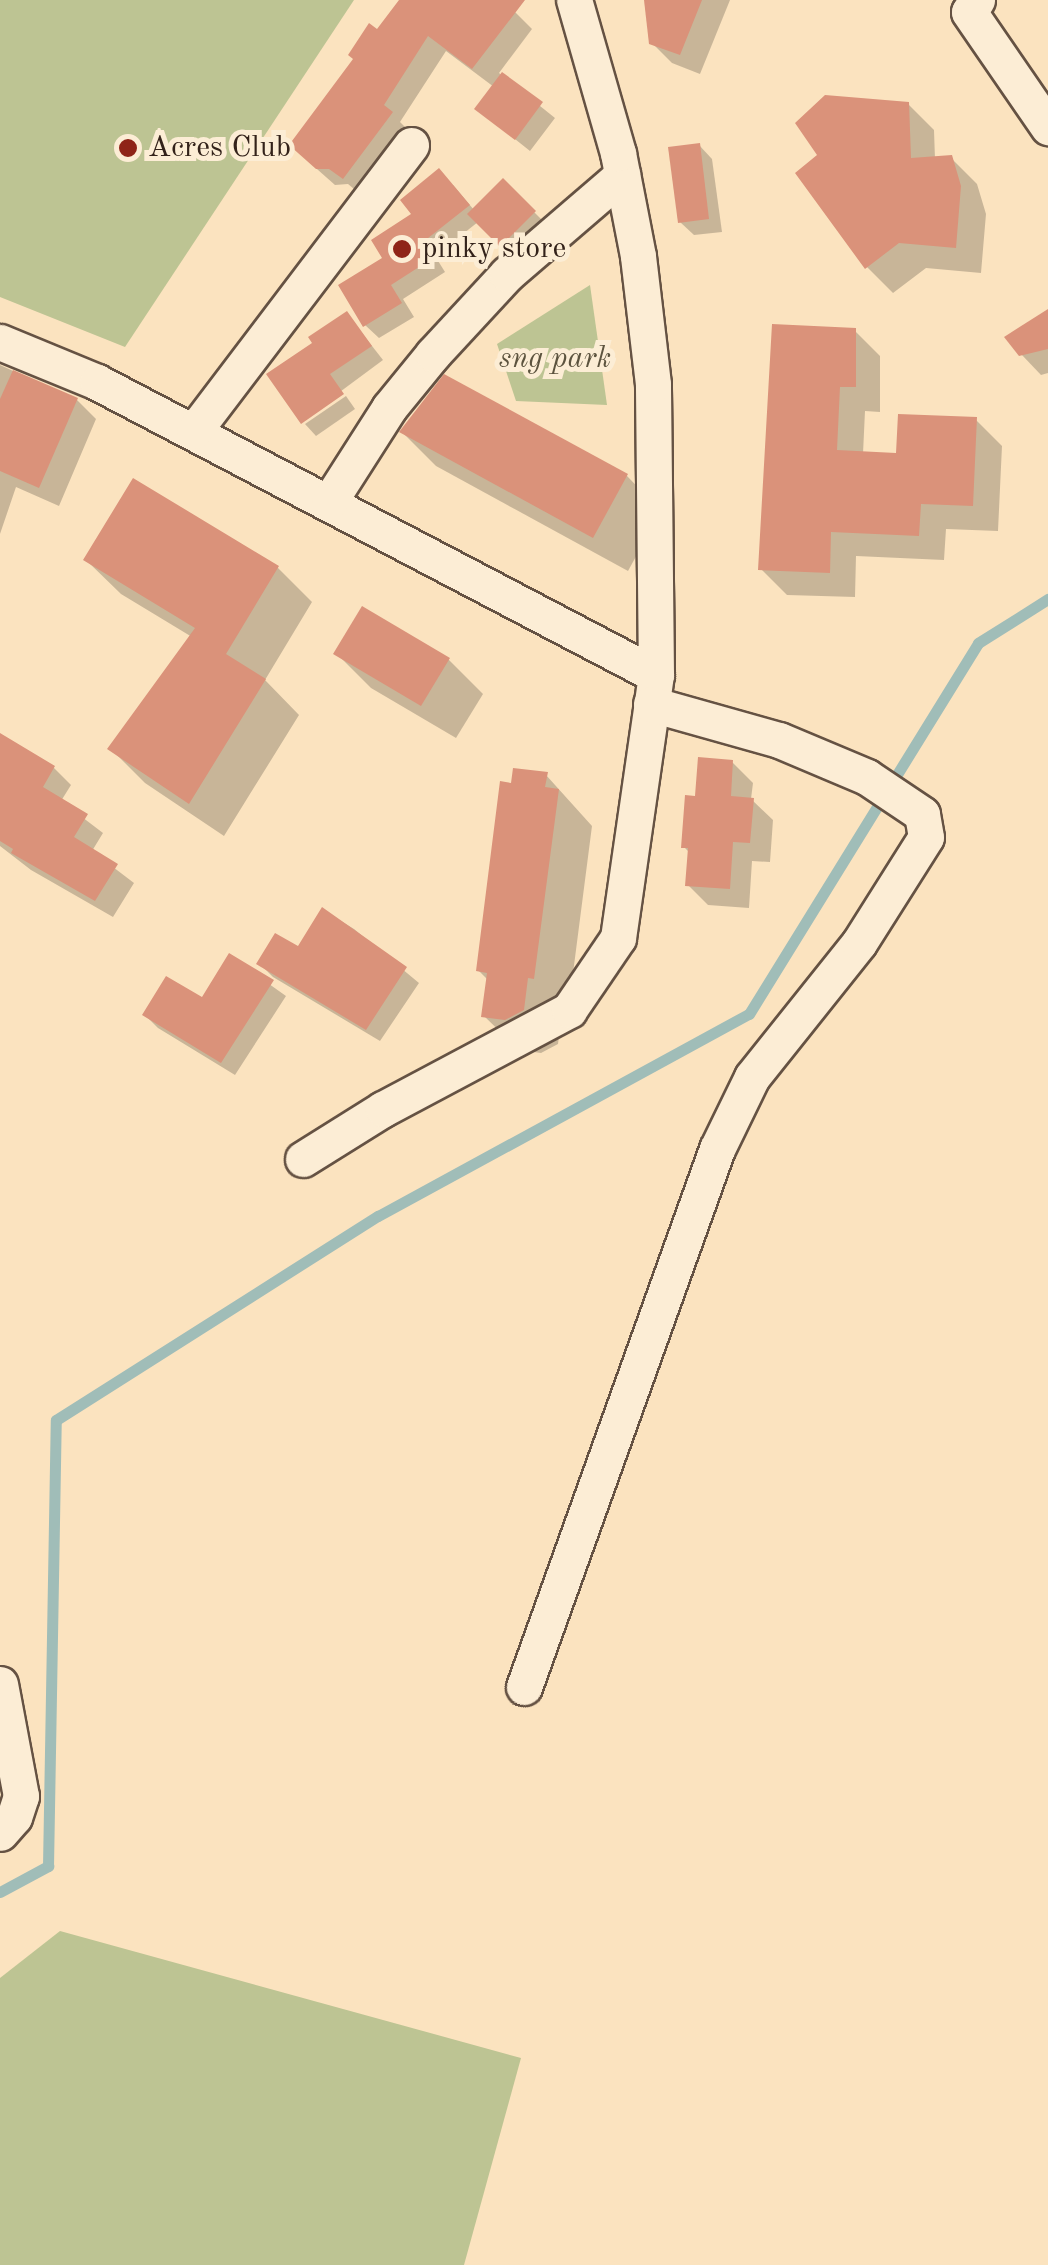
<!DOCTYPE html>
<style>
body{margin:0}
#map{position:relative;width:1048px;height:2265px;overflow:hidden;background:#fbe3bf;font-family:"Old Standard TT",serif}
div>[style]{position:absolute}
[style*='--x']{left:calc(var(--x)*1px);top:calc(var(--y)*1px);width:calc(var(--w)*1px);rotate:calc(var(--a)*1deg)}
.green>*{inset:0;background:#bdc493}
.shadow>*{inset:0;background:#0003}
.stream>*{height:11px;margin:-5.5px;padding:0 5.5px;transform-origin:5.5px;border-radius:5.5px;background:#a0bdb8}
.building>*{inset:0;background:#da927a}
.roads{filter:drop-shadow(2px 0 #655243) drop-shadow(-2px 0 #655243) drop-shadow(0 2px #655243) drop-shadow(0 -2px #655243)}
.minor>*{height:35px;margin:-17.5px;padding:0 17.5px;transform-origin:17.5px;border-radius:17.5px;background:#fcedd5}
.dots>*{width:28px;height:28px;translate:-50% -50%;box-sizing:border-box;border:5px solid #fcedd5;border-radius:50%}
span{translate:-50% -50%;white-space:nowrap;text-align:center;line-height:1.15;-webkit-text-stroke:10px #fcedd5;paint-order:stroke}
.poi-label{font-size:30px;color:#33221a}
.left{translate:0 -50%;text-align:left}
.park-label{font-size:30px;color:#5c533e;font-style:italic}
</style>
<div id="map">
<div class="green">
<i style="clip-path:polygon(0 0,354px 0,125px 347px,0 297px)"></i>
<i style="clip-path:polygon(590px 285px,607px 405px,516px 401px,497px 344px)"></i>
<i style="clip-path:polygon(60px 1931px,521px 2058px,464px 2265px,0 2265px,0 1978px)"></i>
</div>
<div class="shadow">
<i style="clip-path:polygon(402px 0,499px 0,515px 12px,532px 29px,499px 73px,555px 118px,530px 151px,477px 109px,494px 87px,446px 51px,400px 122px,408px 130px,360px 194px,348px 184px,335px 185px,309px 162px,378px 32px)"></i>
<i style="clip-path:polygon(653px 0,730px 0,700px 74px,672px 63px,652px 43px)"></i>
<i style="clip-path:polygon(908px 104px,934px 130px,935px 159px,951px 158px,977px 184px,986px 214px,981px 273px,926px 268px,893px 293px,867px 267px)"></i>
<i style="clip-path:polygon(699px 145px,712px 159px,722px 232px,694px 235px,680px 222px)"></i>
<i style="clip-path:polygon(503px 181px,548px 226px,516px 259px,478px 222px,435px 256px,445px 272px,403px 299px,414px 317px,379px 338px,365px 325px,386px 259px,453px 185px,474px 210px)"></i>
<i style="clip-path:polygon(1048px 312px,1048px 373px,1041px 375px,1021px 354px)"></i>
<i style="clip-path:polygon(347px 314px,383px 360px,302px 420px,316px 344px)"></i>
<i style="clip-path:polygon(854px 330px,880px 356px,880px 412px,865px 411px,863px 454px,899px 455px,976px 420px,1002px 446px,998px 531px,946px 529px,944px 560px,856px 556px,855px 597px,787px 595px,761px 569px)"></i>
<i style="clip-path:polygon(0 365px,77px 400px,96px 419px,59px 506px,16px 487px,0 534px)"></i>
<i style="clip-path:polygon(346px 396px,355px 409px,316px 436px,305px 424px)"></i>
<i style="clip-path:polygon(402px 432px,627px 476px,661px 511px,628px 571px,436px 466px)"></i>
<i style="clip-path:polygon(86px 560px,278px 568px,312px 602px,265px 680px,299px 715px,224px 836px,145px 783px,111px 749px,192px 637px,121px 594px)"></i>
<i style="clip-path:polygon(336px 653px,449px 660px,483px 694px,456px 738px,371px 688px)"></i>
<i style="clip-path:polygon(0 736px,54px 768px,71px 785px,61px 801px,103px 833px,92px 851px,134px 883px,113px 917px,31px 870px,0 846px)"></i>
<i style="clip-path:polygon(732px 762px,753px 783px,751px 799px,773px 820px,770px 862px,752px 861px,749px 908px,708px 905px,688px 885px,690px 853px,684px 847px,698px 799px)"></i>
<i style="clip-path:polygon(546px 775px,592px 826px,568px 1012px,562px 1012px,558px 1044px,541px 1053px,519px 1050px,484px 1016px,489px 981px,478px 970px,513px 786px)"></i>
<i style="clip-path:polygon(323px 910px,354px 929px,419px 983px,380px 1041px,273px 977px,260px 964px,298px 950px)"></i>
<i style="clip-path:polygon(230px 956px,286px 996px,235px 1075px,158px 1028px,145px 1015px,202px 1001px)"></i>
</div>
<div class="stream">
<i style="--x:0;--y:1892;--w:55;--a:-28.4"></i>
<i style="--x:48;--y:1866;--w:446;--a:-89"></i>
<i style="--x:56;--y:1420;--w:381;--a:-32.4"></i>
<i style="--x:378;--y:1216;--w:422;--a:-28.6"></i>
<i style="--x:749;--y:1014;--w:436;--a:-58.3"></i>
<i style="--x:978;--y:643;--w:83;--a:-32.2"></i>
</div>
<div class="building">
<i style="clip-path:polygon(399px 0,525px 0,472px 69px,428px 36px,384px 105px,393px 112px,343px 179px,329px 169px,316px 169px,289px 145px,353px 59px,348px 55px,369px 23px,377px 29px)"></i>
<i style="clip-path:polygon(644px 0,702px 0,680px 55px,649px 44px)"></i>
<i style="clip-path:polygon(502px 72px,543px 102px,515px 140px,474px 109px)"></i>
<i style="clip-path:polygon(825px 95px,909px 102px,911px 158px,952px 155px,961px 186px,956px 248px,899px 243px,865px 269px,795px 173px,817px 155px,795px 123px)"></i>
<i style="clip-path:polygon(700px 143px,709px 219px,678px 223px,668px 147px)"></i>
<i style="clip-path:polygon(439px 168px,470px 205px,423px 242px,433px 258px,391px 285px,402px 303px,363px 327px,338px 285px,382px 258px,371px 240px,411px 214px,400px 200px)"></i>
<i style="clip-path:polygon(503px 178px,536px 211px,500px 247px,467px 214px)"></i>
<i style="clip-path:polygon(1048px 309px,1048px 349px,1019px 356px,1004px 337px)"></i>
<i style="clip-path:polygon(347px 311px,372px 346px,330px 374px,344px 394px,301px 424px,266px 374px,312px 343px,308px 337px)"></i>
<i style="clip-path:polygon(772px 324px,856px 328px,856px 387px,840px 387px,837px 450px,896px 453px,898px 414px,977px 417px,973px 506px,921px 504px,919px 536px,831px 532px,830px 573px,758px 570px)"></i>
<i style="clip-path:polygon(13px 370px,78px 398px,39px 488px,0 471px,0 399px)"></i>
<i style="clip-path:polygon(444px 374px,628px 474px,593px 538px,399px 432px)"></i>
<i style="clip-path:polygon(133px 478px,279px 566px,226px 654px,266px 679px,189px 804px,107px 749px,195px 628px,83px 560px)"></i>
<i style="clip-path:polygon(362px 606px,450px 658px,421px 706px,333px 654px)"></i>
<i style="clip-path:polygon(0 733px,55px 766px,43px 787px,88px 814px,74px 837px,118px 864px,95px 901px,11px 853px,13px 849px,0 841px)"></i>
<i style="clip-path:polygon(698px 757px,733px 760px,731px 796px,754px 798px,750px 843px,733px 842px,730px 889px,685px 886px,688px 848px,681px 848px,685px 795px,695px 796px)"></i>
<i style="clip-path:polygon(513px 768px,548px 772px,545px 787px,559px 789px,534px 979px,528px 978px,524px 1010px,505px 1020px,481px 1017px,487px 973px,476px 971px,500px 781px,511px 783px)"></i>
<i style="clip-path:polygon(322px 907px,407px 967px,366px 1030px,256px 964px,275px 933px,298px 946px)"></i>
<i style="clip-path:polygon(229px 953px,274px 980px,221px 1063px,142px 1015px,166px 976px,202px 997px)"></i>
</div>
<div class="roads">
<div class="minor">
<i style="--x:977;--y:0;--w:14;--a:124"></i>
<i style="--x:969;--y:12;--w:140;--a:55.5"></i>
<i style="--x:0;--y:342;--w:105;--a:22.4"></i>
<i style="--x:97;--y:382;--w:631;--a:27.66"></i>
<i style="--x:194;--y:431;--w:359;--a:-52.8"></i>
<i style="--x:329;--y:502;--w:112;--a:-57.4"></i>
<i style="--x:389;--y:408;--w:70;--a:-50.8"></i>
<i style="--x:433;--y:354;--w:109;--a:-47.2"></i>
<i style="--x:507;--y:274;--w:152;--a:-40.7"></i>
<i style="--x:303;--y:1159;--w:94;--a:-32"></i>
<i style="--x:383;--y:1109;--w:211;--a:-28"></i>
<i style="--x:569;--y:1010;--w:87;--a:-55.8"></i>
<i style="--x:618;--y:938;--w:266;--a:-81.8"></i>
<i style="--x:656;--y:675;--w:291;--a:-90.6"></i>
<i style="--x:653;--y:384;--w:129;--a:-96.7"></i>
<i style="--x:638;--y:256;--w:105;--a:-101"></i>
<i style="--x:618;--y:153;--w:159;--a:-106"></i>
<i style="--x:0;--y:1684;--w:114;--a:79.4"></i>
<i style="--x:21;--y:1796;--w:22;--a:108"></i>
<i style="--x:14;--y:1817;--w:21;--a:131"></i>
<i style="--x:524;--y:1687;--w:572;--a:-70.27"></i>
<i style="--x:717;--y:1149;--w:80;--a:-64.1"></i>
<i style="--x:752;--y:1077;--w:171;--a:-51.4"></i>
<i style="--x:859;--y:943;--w:125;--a:-57.7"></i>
<i style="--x:926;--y:837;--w:23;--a:-100"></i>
<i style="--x:922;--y:814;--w:66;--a:-146.1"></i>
<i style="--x:867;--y:777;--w:95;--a:-157.2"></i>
<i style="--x:779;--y:740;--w:133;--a:-164.3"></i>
</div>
</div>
<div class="dots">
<i style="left:128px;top:148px;background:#8f2418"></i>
<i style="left:402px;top:249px;background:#8f2418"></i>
</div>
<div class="poi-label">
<span class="left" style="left:148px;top:148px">Acres Club</span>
<span class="left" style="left:422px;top:249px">pinky store</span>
</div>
<div class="park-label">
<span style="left:555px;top:359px">sng park</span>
</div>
</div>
